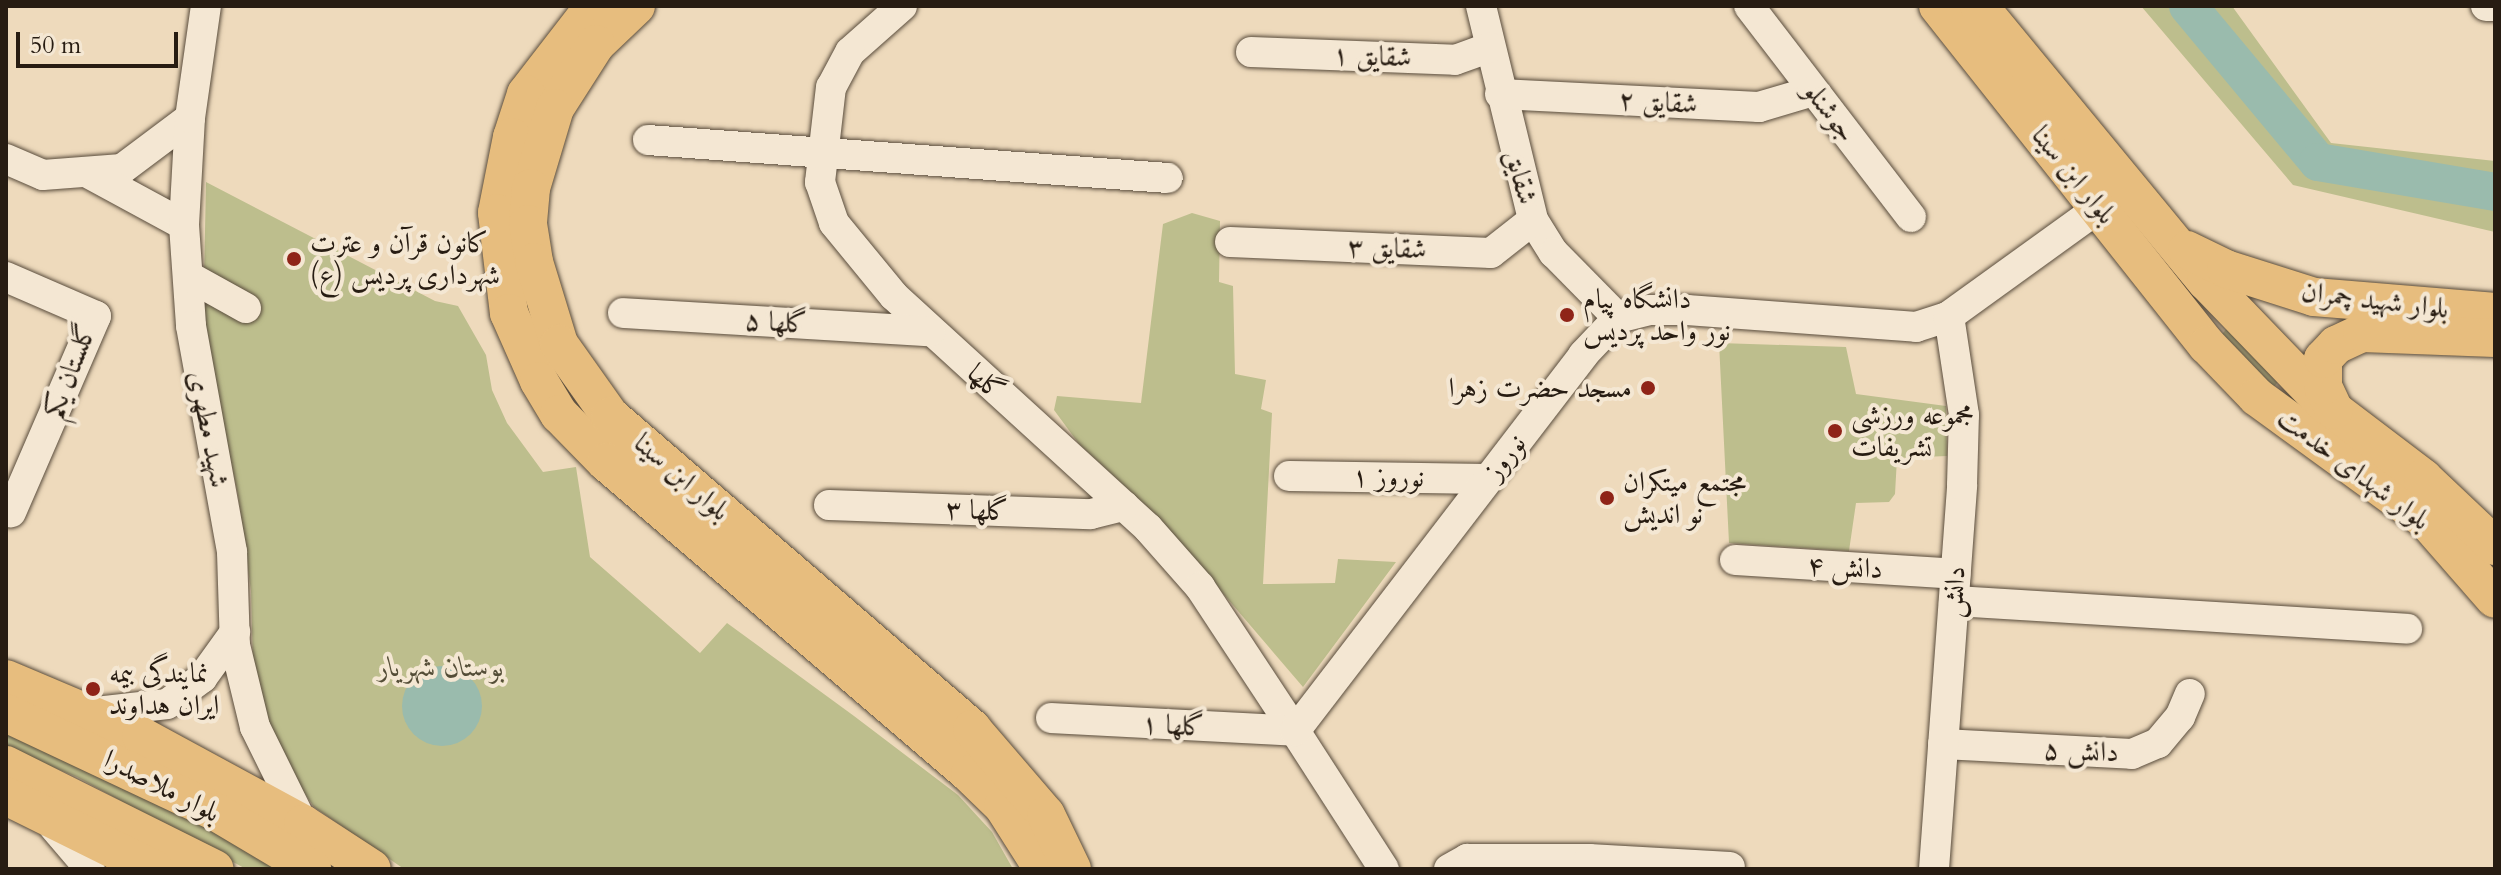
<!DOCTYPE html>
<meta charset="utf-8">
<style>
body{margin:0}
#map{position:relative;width:2501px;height:875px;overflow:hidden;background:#eedabc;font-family:Cardo,Amiri,serif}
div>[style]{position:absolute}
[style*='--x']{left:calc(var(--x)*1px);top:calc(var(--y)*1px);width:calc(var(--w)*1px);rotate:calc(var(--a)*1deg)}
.green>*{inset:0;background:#bdbe8d}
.water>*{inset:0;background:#9abbad}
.round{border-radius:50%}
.river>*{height:38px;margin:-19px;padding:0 19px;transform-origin:19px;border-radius:19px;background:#9abbad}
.roads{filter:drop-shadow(0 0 2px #594c3c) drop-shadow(0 0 2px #594c3c)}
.minor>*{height:30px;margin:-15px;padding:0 15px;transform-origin:15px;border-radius:15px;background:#f4e7d3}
.major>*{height:38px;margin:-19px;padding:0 19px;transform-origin:19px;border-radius:19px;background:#e7bd7e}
.dots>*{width:22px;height:22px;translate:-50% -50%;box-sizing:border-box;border:4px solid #f4e7d3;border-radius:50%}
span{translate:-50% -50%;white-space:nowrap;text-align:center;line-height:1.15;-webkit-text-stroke:8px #f4e7d3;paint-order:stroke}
.street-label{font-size:28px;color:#271c12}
.poi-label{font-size:28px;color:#271c12}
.left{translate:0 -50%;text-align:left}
.right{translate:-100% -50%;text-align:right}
.park-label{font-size:28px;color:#544d37;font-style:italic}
.frame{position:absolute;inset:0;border:8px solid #271c12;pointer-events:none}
.scale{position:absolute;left:16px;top:32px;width:162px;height:36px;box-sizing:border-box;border:4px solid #271c12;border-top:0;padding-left:10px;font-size:24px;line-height:28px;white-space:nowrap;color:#271c12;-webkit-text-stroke:6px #f4e7d3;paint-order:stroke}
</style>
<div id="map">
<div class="green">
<div style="clip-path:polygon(2141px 6px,2232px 6px,2331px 143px,2495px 161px,2495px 232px,2293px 185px)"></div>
<div style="clip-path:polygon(206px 182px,435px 301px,458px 306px,486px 355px,492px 390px,507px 423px,543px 472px,576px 467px,590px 557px,700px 653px,727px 623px,854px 716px,958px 795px,992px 832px,1013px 869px,404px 869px,314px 807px,267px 739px,253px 665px,251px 591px,238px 495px,203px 331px)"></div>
<div style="clip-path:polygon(1192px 213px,1220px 221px,1219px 282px,1233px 286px,1235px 374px,1266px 380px,1261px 409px,1272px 413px,1263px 584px,1335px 583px,1338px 559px,1396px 562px,1303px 687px,1155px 514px,1079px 444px,1054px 410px,1057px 396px,1141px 403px,1163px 224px)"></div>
<div style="clip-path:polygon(2227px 328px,2280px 379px,2271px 391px,2220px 337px)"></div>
<div style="clip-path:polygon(1719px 343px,1846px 347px,1856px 394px,1946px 406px,1947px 456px,1897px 458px,1895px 494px,1889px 502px,1856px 503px,1849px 551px,1729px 543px)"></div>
<div style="clip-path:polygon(6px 724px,123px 778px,282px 869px,246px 869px,77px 777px,6px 748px)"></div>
</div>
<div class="water">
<div class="round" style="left:402px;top:666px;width:80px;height:80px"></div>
</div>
<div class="river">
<div style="--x:2188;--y:6;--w:203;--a:50.2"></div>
<div style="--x:2318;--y:162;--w:180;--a:9.6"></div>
</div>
<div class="roads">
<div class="minor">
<div style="--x:902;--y:6;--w:69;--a:138.5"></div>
<div style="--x:850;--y:52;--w:40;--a:118"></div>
<div style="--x:831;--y:87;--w:96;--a:96.6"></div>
<div style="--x:820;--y:182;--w:43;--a:71.1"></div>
<div style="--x:834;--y:223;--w:94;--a:50.6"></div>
<div style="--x:894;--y:296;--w:344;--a:42.4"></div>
<div style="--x:1148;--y:528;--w:79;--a:48.6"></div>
<div style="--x:1200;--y:587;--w:173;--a:56.6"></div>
<div style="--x:1481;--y:6;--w:220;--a:76.3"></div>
<div style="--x:1533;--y:220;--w:39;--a:58"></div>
<div style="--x:1554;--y:253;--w:91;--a:45.4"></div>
<div style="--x:1749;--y:6;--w:266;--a:52.5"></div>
<div style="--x:2486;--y:6;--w:9;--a:0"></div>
<div style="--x:1251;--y:52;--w:204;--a:2.2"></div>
<div style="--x:1455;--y:60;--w:37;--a:-20"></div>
<div style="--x:1500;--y:94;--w:259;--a:2.9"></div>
<div style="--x:1759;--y:107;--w:56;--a:-16.5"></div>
<div style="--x:648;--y:140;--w:521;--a:4.18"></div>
<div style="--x:6;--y:159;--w:40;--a:23.4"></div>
<div style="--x:43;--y:175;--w:79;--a:-4.3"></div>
<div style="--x:122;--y:169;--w:85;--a:-36.9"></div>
<div style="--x:90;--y:174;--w:107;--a:28.5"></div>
<div style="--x:184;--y:225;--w:101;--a:86"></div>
<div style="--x:191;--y:326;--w:230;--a:79.7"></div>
<div style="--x:232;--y:552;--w:93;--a:88.2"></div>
<div style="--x:235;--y:645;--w:84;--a:76.3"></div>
<div style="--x:255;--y:727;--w:108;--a:63.7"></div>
<div style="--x:184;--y:225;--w:107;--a:-86.8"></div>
<div style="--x:190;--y:118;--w:113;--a:-81.9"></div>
<div style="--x:1230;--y:242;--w:261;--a:2.4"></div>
<div style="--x:1491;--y:253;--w:53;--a:-38.2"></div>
<div style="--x:6;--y:277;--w:98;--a:23.4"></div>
<div style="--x:96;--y:316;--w:214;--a:113.4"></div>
<div style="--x:190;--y:277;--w:64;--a:29"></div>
<div style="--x:623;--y:313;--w:308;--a:3.4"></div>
<div style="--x:1289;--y:476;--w:199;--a:0.9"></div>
<div style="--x:829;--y:505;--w:262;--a:2"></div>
<div style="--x:1091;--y:514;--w:34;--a:-14"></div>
<div style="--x:1735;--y:560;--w:221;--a:3.6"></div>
<div style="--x:1954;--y:601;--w:454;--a:3.5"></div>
<div style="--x:87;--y:713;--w:81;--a:-6.4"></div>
<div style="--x:167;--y:704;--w:44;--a:-36.6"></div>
<div style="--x:202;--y:678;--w:57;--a:-54.3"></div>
<div style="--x:1051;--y:718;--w:244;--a:3"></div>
<div style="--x:1943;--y:744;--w:189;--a:3"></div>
<div style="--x:2132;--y:754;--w:28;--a:-23"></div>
<div style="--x:2158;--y:743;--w:34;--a:-50"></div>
<div style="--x:2180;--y:717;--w:25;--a:-67"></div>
<div style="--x:54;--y:827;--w:55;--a:49.4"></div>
<div style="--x:1384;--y:869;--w:164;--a:-122.8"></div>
<div style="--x:1295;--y:731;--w:474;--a:-52.5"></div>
<div style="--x:1583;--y:355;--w:51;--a:-46.6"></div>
<div style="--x:1618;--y:318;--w:32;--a:-14"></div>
<div style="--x:1649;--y:310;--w:38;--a:0"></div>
<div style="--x:1687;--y:310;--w:230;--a:4.2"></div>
<div style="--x:1916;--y:327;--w:35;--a:-18"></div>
<div style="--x:1949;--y:316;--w:186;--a:-35.8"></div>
<div style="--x:1449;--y:869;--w:21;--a:-29"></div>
<div style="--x:1467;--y:859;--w:122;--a:0"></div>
<div style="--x:1588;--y:869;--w:10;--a:-84"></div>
<div style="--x:1589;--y:859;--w:141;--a:3.2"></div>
<div style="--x:1934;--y:869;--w:385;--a:-85.8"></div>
<div style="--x:1962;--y:485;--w:70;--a:-88.4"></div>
<div style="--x:1964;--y:415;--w:100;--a:-98.6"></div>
</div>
<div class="major">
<div style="--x:594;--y:6;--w:111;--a:127.7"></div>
<div style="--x:526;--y:94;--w:45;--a:108"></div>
<div style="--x:512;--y:137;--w:77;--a:101.2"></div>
<div style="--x:497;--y:213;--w:101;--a:83.2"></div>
<div style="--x:509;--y:313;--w:74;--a:66.2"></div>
<div style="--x:539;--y:381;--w:39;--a:59"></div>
<div style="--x:559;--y:414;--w:67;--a:45.6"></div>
<div style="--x:606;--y:462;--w:479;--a:40.6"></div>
<div style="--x:970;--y:774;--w:46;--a:44.1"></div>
<div style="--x:1003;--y:806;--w:75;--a:57.6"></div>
<div style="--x:636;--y:6;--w:55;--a:136.5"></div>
<div style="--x:596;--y:44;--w:76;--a:122.6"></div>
<div style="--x:555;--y:108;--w:84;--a:106.7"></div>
<div style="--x:531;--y:188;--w:36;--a:95"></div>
<div style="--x:528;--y:224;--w:38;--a:81"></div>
<div style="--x:534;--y:262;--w:86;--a:73"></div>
<div style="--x:559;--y:344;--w:88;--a:54.7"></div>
<div style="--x:610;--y:416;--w:479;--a:40.8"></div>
<div style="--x:972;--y:729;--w:113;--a:49.3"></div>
<div style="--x:1046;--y:815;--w:60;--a:64.3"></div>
<div style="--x:1938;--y:6;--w:433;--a:51.6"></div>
<div style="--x:2207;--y:345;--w:72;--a:46.1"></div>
<div style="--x:2257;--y:397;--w:210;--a:36.1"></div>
<div style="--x:2427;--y:521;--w:103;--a:48.9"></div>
<div style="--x:1979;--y:6;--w:357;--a:50.5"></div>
<div style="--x:2206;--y:281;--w:168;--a:46"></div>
<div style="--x:2323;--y:402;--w:126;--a:37.2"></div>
<div style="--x:2423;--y:478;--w:99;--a:43.4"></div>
<div style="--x:2187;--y:250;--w:43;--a:26"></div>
<div style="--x:2226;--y:269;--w:92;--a:17.7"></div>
<div style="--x:2314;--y:297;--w:182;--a:4.7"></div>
<div style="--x:2334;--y:410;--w:26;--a:-115"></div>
<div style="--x:2323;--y:386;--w:27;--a:-90"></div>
<div style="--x:2323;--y:359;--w:19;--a:-47"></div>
<div style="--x:2336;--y:345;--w:29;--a:-25"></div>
<div style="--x:2362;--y:333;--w:133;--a:2.2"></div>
<div style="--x:6;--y:679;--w:147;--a:22.9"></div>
<div style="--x:141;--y:736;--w:184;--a:28.5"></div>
<div style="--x:303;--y:824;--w:82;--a:33.1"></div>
<div style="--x:6;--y:713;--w:232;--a:25.2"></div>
<div style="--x:216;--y:812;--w:112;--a:30.7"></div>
<div style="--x:6;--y:765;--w:233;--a:26.5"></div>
<div style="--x:6;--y:796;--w:165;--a:26.3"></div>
</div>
</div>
<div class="dots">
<div style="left:294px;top:259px;background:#8f2418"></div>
<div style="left:1567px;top:315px;background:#8f2418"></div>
<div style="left:1648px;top:388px;background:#8f2418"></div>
<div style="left:1835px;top:431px;background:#8f2418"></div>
<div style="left:1607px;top:498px;background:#8f2418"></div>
<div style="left:93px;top:689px;background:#8f2418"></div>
</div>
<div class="street-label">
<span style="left:1372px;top:56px;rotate:2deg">شقایق ۱</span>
<span style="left:1658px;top:102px;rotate:3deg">شقایق ۲</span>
<span style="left:1830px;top:112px;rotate:53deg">جوشنلو</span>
<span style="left:2074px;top:175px;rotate:51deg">بلوار ابن سینا</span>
<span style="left:1521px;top:177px;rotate:75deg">شقایق</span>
<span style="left:1387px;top:248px;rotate:2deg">شقایق ۳</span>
<span style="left:2375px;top:300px;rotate:7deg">بلوار شهید چمران</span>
<span style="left:776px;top:322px;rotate:3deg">گلها ۵</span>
<span style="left:70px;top:371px;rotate:-69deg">گلستان یکم</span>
<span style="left:986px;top:382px;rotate:42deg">گلها</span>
<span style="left:209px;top:429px;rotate:79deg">شهید مطهری</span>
<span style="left:1505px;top:457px;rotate:-52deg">نوروز</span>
<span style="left:2354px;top:469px;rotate:37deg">بلوار شهدای خدمت</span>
<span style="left:682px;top:477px;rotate:41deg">بلوار ابن سینا</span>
<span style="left:1388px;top:477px;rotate:1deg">نوروز ۱</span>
<span style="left:977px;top:510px;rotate:2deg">گلها ۳</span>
<span style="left:1845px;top:567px;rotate:3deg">دانش ۴</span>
<span style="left:1954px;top:592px;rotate:-86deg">دانش</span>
<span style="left:1173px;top:725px;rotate:3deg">گلها ۱</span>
<span style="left:2081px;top:751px;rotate:2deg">دانش ۵</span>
<span style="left:162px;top:786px;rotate:27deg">بلوار ملاصدرا</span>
</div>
<div class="poi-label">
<span class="left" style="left:310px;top:259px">کانون قرآن و عترت<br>(ع) شهرداری پردیس</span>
<span class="left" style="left:1583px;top:315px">دانشگاه پیام<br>نور واحد پردیس</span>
<span class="right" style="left:1632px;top:388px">مسجد حضرت زهرا</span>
<span class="left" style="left:1851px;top:431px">مجموعه ورزشی<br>تشریفات</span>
<span class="left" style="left:1623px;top:498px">مجتمع میتکران<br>نو اندیش</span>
<span class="left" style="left:109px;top:689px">نمایندگی بیمه<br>ایران هداوند</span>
</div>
<div class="park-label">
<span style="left:441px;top:667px">بوستان شهریار</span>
</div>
<div class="frame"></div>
<div class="scale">50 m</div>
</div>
